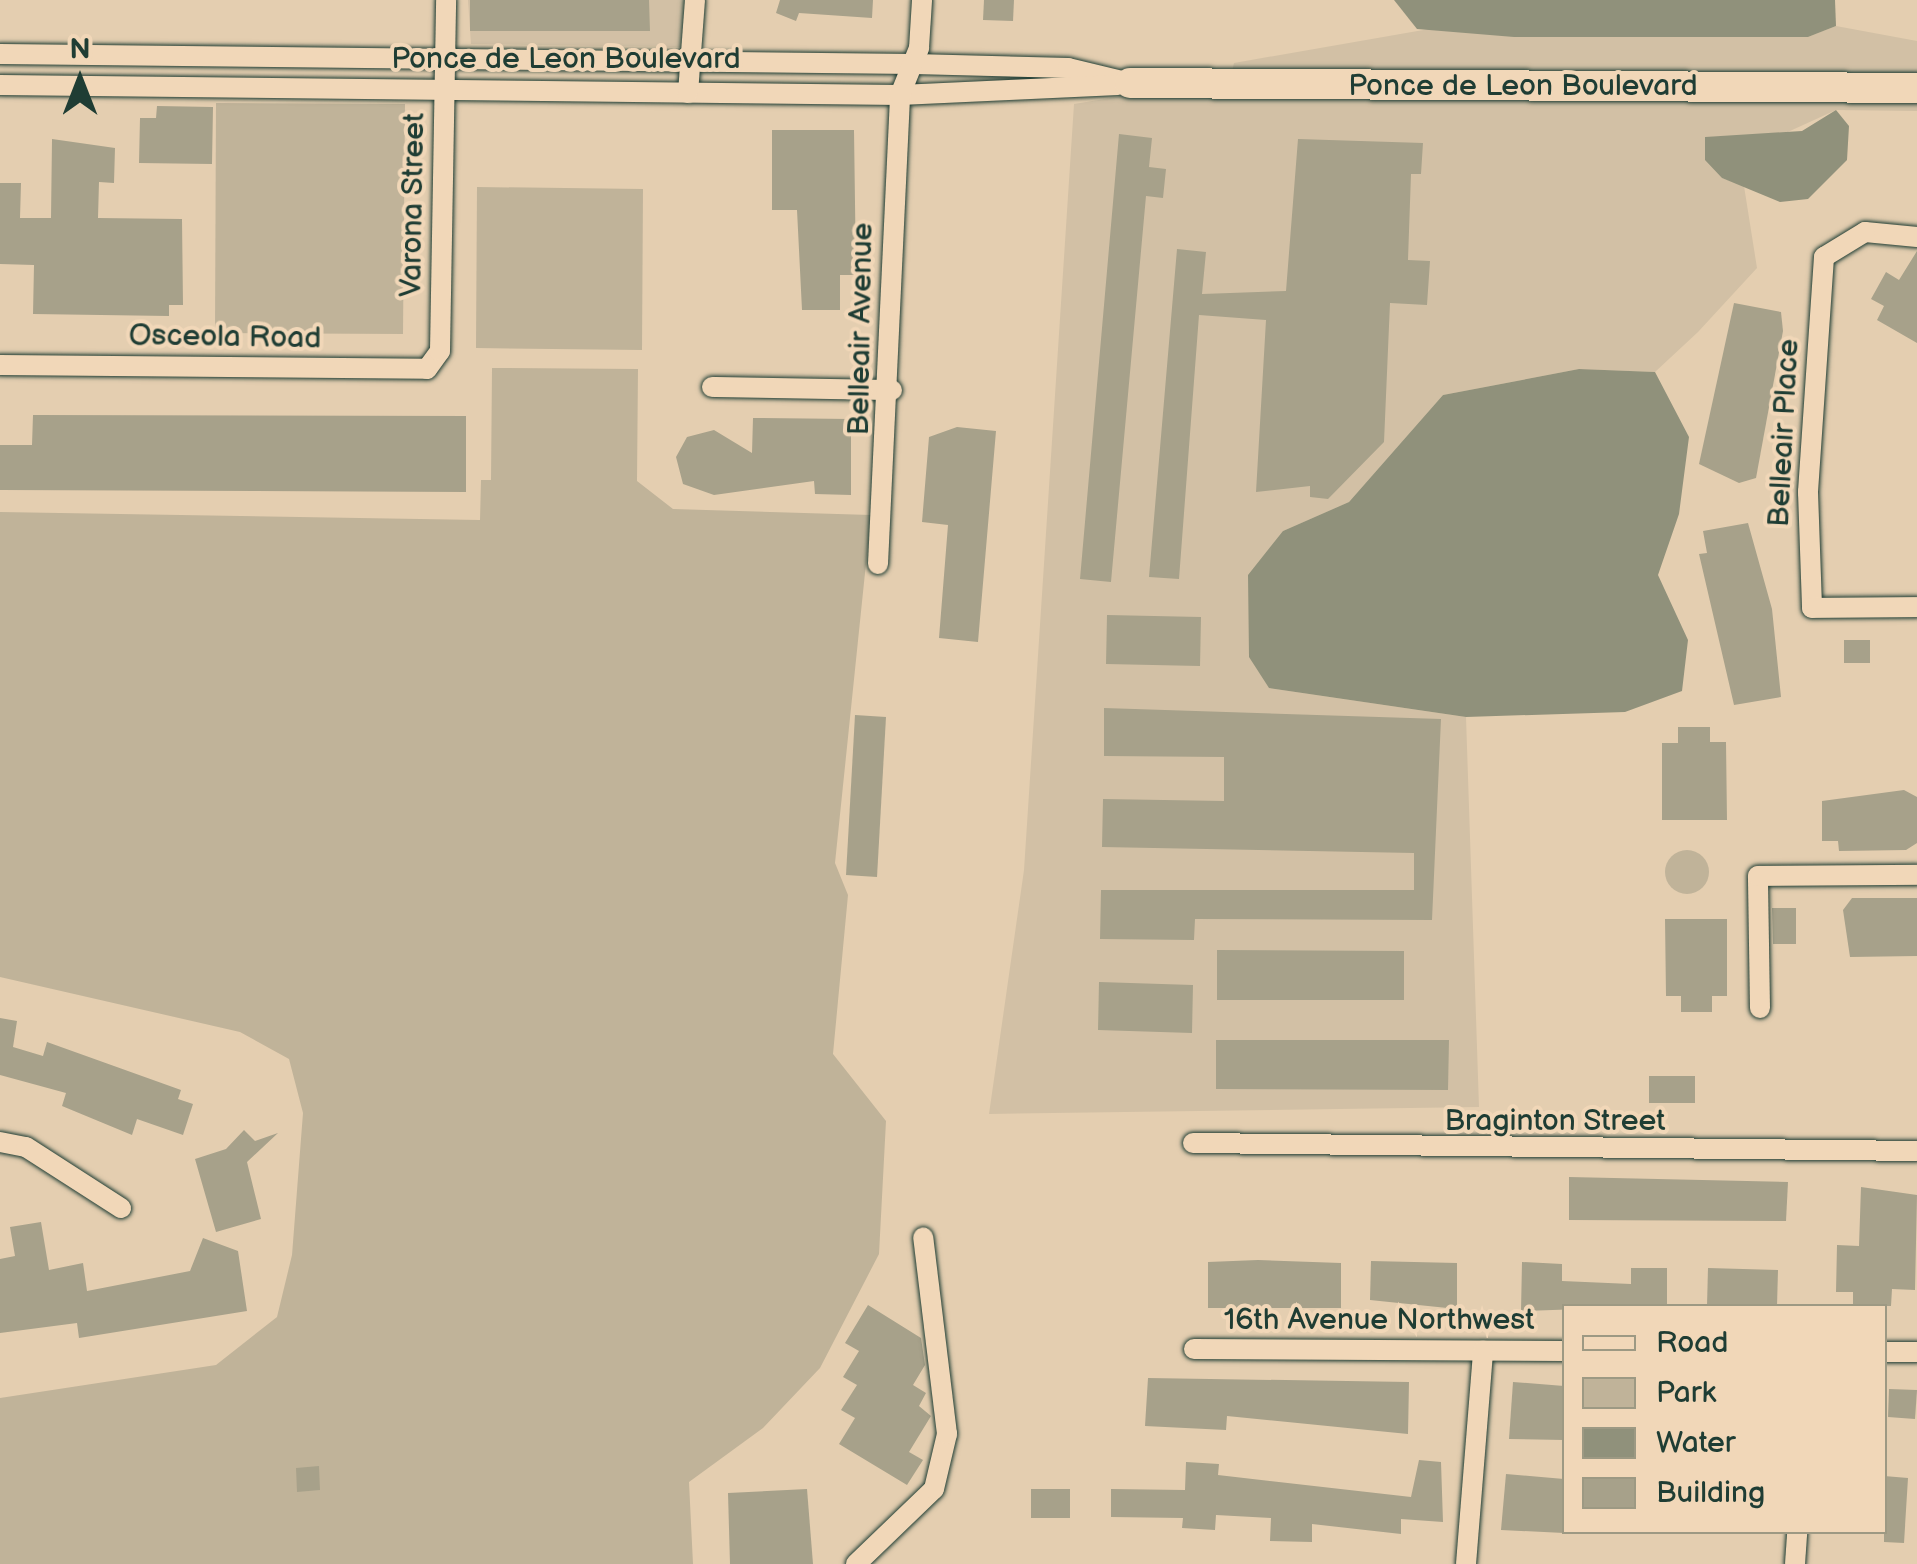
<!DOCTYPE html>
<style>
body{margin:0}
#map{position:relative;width:1917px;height:1564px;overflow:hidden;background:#e4ceb0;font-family:"Balsamiq Sans",sans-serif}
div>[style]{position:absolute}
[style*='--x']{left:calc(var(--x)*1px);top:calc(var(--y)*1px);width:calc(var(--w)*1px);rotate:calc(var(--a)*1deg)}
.built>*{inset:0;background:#d2c0a5}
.green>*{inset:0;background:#c0b399}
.round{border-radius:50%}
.water>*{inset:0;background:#90917b}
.building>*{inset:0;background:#a7a18a}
.roads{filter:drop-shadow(0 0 2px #1f3d34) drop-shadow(0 0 2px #1f3d34)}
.street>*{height:20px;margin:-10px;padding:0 10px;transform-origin:10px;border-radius:10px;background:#f1d7b8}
.secondary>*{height:30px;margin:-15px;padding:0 15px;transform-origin:15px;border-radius:15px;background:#f1d7b8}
span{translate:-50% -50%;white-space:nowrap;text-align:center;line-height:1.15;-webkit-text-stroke:8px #f1d7b8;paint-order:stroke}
.street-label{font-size:30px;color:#1f3d34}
.legend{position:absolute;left:1562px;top:1304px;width:325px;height:230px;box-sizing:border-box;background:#f1d7b8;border:2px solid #9d9983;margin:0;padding:12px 18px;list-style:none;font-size:30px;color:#1f3d34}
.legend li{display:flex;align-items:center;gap:20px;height:50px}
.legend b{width:50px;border:2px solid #9d9983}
.north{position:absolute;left:30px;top:30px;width:100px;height:100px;-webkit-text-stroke:8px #f1d7b8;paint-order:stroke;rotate:0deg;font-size:28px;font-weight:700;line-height:40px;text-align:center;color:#1f3d34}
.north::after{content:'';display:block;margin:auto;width:35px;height:45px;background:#1f3d34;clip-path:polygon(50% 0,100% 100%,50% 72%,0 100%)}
</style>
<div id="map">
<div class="built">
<div style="clip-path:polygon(468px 0,684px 0,681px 47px,471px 44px)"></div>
<div style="clip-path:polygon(1836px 26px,1917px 41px,1917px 76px,1232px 72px,1234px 63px,1429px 29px,1808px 37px)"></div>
<div style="clip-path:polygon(1129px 95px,1917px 100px,1917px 111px,1836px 110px,1779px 136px,1705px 137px,1722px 178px,1744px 186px,1757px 268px,1698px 332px,1655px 372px,1579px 369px,1443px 395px,1349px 502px,1283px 531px,1269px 688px,1466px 717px,1479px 1107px,989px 1114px,1024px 870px,1074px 104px)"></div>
</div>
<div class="green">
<div style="clip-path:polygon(216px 103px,405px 104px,403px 334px,215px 333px)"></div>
<div style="clip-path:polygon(477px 187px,643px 189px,642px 350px,476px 348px)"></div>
<div style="clip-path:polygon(492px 368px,638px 369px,637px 481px,673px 509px,871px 515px,835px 863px,848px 895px,833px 1054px,886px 1121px,879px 1254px,820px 1368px,763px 1428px,689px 1482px,693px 1564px,0 1564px,0 1398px,216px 1365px,277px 1317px,292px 1255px,303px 1113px,289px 1059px,240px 1032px,0 977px,0 512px,480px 520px,481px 480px,491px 480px)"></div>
<div class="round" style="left:1665px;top:850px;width:44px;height:44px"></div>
</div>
<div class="water">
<div style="clip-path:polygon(1394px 0,1835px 0,1836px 26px,1808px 37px,1514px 37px,1417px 29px)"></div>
<div style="clip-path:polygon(1836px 110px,1849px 126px,1847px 160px,1808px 199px,1780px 202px,1722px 178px,1705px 160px,1705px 137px,1802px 131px)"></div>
<div style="clip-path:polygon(1579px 369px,1655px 372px,1689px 437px,1679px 514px,1658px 575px,1688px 640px,1682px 691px,1625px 712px,1466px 717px,1269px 688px,1249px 657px,1248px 575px,1283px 531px,1349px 502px,1443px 395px)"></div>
</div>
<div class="building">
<div style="clip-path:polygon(470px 0,649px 0,650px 31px,470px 31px)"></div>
<div style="clip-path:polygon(780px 0,873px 0,872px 18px,799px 13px,796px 21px,776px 13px)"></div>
<div style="clip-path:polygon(984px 0,1014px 0,1013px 21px,983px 20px)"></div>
<div style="clip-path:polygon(157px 106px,213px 107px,212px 164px,139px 163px,140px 118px,156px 118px)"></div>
<div style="clip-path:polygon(772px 130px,854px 130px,856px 275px,840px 275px,840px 310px,802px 310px,797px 210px,772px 210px)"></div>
<div style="clip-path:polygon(1119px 134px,1152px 138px,1149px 167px,1166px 169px,1163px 198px,1146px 196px,1111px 582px,1080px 579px)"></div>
<div style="clip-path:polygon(52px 139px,115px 148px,114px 183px,99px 182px,98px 218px,182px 219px,183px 305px,169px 305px,169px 316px,33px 314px,34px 265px,0 264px,0 183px,21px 183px,20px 218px,51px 218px)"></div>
<div style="clip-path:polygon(1298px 139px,1423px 143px,1421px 174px,1411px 174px,1408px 260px,1430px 261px,1427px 305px,1390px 303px,1384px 442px,1328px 499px,1310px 497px,1310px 486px,1256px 492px,1266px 320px,1199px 315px,1179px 579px,1149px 577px,1177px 249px,1206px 252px,1202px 294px,1286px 291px)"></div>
<div style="clip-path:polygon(1917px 251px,1917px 343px,1877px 320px,1884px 306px,1871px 299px,1886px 272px,1899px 280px)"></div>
<div style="clip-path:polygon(1734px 303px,1781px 312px,1783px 331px,1756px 478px,1739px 483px,1699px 464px)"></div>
<div style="clip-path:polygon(33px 415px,466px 416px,466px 492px,0 490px,0 445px,32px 445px)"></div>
<div style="clip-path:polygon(753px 418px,851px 419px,851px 495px,815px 494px,814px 481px,714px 495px,683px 484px,676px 457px,687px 437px,714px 430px,752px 453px)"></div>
<div style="clip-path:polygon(957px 427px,996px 431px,978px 642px,939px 638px,948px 525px,922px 522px,929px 437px)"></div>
<div style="clip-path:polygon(1748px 523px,1772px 609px,1781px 697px,1734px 705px,1699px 554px,1707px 553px,1703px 531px)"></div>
<div style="clip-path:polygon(1107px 615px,1201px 617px,1200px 666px,1106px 664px)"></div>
<div style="clip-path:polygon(1844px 640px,1870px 640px,1870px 663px,1844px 663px)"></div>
<div style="clip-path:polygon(1104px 708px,1441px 719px,1432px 920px,1195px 919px,1194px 940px,1100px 939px,1101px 890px,1414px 890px,1414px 853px,1102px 847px,1103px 799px,1224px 801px,1224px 757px,1104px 756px)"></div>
<div style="clip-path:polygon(855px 715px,886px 717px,877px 877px,846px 875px)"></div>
<div style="clip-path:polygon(1678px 727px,1710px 727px,1710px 742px,1726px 742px,1727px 820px,1662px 820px,1662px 743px,1678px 743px)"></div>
<div style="clip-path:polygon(1904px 790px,1917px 797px,1917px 843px,1906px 850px,1839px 851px,1838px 841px,1822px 841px,1822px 801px)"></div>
<div style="clip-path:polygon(1852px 898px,1917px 898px,1917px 956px,1850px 957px,1843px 910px)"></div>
<div style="clip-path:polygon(1772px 908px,1796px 908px,1796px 944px,1773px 944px)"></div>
<div style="clip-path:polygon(1665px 919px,1727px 919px,1727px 996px,1712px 996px,1712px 1012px,1681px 1012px,1681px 996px,1666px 996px)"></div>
<div style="clip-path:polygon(1217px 950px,1404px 951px,1404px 1000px,1217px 1000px)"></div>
<div style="clip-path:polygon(1099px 982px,1193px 985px,1192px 1033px,1098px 1030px)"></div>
<div style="clip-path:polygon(0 1018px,17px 1021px,13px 1047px,43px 1056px,47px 1042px,181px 1090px,178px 1099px,193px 1104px,183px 1135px,137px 1119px,132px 1135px,62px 1106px,66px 1093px,0 1075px)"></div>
<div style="clip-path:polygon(1216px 1040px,1449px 1040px,1448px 1090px,1216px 1089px)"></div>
<div style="clip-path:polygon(1649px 1076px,1695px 1076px,1695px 1103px,1649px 1103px)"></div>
<div style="clip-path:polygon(244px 1130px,255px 1141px,278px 1133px,247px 1162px,261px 1219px,216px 1232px,195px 1159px,226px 1149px)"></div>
<div style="clip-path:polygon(1569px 1177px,1788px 1182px,1786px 1221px,1569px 1220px)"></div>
<div style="clip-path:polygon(1861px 1187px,1917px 1195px,1915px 1290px,1892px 1289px,1891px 1306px,1853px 1306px,1853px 1292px,1836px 1292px,1837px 1245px,1859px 1246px)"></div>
<div style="clip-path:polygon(41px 1222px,49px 1270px,83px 1263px,87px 1291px,190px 1271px,203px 1238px,238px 1251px,247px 1311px,79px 1338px,77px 1323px,0 1333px,0 1259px,15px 1256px,10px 1227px)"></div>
<div style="clip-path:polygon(1258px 1260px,1341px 1263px,1341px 1308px,1208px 1308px,1208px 1262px)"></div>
<div style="clip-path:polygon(1371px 1261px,1457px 1263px,1457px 1309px,1370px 1300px)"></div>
<div style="clip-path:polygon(1522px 1262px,1562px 1264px,1562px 1281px,1631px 1284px,1631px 1268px,1667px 1268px,1667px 1306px,1521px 1311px)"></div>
<div style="clip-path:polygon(1708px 1268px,1778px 1270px,1777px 1306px,1707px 1306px)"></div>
<div style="clip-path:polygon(868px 1305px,921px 1338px,925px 1365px,913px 1385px,926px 1393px,919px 1406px,931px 1416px,909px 1452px,923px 1460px,907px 1485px,839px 1444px,855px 1418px,841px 1410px,857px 1385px,843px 1377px,859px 1351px,845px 1343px)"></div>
<div style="clip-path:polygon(1148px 1378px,1409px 1382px,1408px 1434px,1227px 1416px,1226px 1430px,1145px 1426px)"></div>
<div style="clip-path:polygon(1513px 1382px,1564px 1386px,1564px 1440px,1509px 1439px)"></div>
<div style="clip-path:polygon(1889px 1389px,1917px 1390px,1915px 1419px,1888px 1417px)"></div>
<div style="clip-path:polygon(1419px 1460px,1441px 1462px,1443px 1522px,1401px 1519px,1401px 1534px,1312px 1524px,1312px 1542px,1270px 1541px,1271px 1518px,1216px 1515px,1215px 1530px,1182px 1528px,1183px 1518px,1111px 1517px,1111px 1489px,1185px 1490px,1186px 1462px,1219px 1464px,1218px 1475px,1411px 1497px)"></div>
<div style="clip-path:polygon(319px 1466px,320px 1490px,297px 1492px,296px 1468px)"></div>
<div style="clip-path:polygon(1506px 1474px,1564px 1479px,1564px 1533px,1501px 1530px)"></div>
<div style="clip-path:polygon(1884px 1476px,1908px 1478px,1904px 1543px,1884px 1542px)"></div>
<div style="clip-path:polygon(807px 1489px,813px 1564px,730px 1564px,728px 1493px)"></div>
<div style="clip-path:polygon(1031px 1489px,1070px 1489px,1070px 1518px,1031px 1518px)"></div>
</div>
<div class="roads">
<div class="street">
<div style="--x:0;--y:54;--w:914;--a:0.63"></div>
<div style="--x:914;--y:64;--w:154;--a:1.5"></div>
<div style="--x:1068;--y:68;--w:64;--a:13.6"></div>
<div style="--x:0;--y:85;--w:900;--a:0.64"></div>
<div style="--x:900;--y:95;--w:218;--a:-2.6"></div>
<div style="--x:688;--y:93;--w:93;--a:-85.7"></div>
<div style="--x:1917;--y:237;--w:52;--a:-174.5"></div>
<div style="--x:1865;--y:232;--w:48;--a:148.6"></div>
<div style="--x:1824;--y:257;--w:236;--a:93.9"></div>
<div style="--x:1808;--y:492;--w:116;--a:88"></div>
<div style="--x:1812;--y:608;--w:105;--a:-0.5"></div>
<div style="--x:0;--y:365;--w:427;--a:0.5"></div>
<div style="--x:427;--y:369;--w:22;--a:-54"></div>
<div style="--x:440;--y:351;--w:351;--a:-89"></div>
<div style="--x:712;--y:387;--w:180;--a:1"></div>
<div style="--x:878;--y:564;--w:470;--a:-87.3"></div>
<div style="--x:900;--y:95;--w:51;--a:-68"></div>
<div style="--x:919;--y:48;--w:48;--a:-86.4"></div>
<div style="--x:1760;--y:1008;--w:132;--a:-90.9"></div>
<div style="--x:1758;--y:876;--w:159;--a:-0.4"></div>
<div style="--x:0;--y:1142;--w:26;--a:11"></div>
<div style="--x:26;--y:1147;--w:113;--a:32.7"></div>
<div style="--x:1193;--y:1143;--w:724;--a:0.63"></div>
<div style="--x:1194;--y:1349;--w:370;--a:0.3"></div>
<div style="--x:1884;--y:1352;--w:33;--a:0"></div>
<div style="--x:856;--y:1564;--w:108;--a:-43.9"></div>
<div style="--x:934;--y:1489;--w:57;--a:-76.7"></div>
<div style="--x:947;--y:1434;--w:198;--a:-96.9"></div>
<div style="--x:1466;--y:1564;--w:214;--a:-85.4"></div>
<div style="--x:1795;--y:1564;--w:32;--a:-86"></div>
</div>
<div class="secondary">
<div style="--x:1130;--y:83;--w:787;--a:0.36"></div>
</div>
</div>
<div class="street-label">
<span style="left:566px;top:59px">Ponce de Leon Boulevard</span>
<span style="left:1523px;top:86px">Ponce de Leon Boulevard</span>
<span style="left:413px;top:205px;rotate:-89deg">Varona Street</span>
<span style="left:861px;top:329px;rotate:-89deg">Belleair Avenue</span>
<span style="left:225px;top:337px;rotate:1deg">Osceola Road</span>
<span style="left:1784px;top:433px;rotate:-87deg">Belleair Place</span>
<span style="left:1555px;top:1121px">Braginton Street</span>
<span style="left:1379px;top:1320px">16th Avenue Northwest</span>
</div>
<ul class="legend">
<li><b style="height:12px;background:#f1d7b8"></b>Road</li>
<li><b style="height:28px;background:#c0b399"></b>Park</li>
<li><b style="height:28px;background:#90917b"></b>Water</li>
<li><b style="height:28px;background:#a7a18a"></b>Building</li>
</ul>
<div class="north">N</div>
</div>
